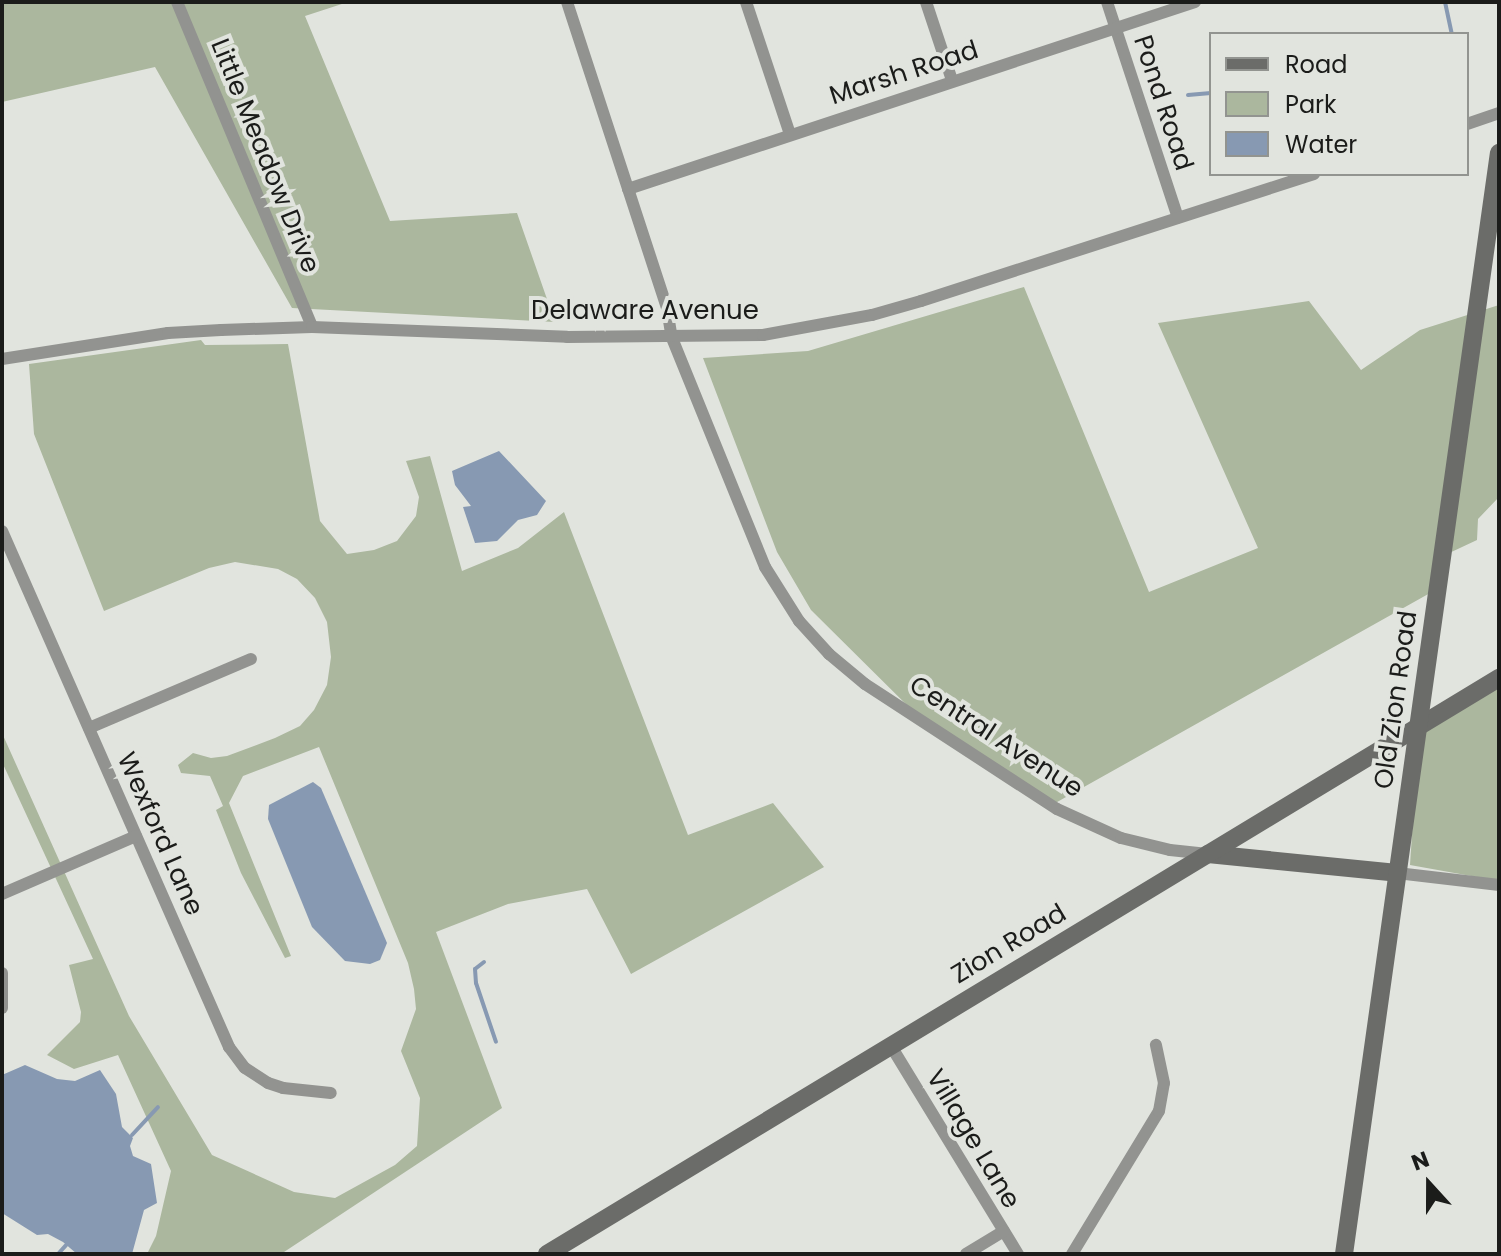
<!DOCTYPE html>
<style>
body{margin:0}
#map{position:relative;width:1501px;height:1256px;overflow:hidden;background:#e1e4de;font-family:Poppins,sans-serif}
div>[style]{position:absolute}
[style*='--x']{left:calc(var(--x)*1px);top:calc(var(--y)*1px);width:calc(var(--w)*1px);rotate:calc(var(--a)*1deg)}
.green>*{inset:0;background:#abb79e}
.water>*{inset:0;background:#8799b2}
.stream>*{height:4px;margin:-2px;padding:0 2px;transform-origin:2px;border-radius:2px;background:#8799b2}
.street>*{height:12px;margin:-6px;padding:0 6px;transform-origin:6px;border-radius:6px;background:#929390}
.secondary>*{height:18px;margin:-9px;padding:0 9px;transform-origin:9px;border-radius:9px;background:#6b6c69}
span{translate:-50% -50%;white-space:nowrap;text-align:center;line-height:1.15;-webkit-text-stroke:8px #e1e4de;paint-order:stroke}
.street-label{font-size:26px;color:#1b1c1a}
.frame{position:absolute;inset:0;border:4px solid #1b1c1a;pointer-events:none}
.legend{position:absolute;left:1209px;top:32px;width:260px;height:144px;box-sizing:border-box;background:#e1e4de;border:2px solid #929490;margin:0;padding:10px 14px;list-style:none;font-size:24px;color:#1b1c1a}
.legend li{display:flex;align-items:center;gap:16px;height:40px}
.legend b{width:40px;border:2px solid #929490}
.north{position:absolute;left:1389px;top:1144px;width:80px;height:80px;-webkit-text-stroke:6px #e1e4de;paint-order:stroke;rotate:339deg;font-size:22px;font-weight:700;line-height:32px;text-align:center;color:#1b1c1a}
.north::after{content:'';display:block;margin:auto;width:28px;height:36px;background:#1b1c1a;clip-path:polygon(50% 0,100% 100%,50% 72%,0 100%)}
</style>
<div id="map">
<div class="green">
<div style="clip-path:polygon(2px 2px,348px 2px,305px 16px,390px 221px,517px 213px,555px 322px,292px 308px,155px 67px,2px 102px)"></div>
<div style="clip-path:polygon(1024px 287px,1149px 592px,1258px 548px,1158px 323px,1309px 301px,1361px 370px,1420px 330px,1499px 305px,1499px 497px,1478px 519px,1477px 540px,1445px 555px,1439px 588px,1050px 806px,931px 729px,811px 610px,777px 552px,703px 358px,808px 351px)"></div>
<div style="clip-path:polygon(201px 340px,205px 345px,288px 344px,320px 521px,347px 554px,374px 550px,397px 541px,416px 516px,419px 497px,406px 461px,430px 456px,462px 571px,518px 548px,564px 512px,688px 835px,773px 803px,824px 867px,631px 974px,587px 889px,508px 904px,436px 932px,502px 1108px,281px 1254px,147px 1254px,156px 1236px,171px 1171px,118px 1055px,74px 1069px,47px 1055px,80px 1022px,81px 1012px,69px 965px,93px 959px,2px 762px,2px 733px,129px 1016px,212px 1155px,294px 1192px,335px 1198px,395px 1165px,417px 1146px,420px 1098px,401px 1051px,416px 1009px,414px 989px,408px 963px,319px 747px,243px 776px,229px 803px,291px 956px,285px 958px,241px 873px,216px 810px,223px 806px,210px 776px,181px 773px,178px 765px,193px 753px,211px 758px,227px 756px,275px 738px,300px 726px,314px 710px,327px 685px,331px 657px,327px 622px,315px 598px,297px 579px,278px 569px,235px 562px,209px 568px,104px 611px,34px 434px,29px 364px)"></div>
<div style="clip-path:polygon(1499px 678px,1499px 881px,1410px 865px,1419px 727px)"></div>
</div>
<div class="water">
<div style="clip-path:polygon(499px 451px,546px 501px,537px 515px,518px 520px,497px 541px,475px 543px,463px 507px,471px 506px,455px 485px,452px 471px)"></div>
<div style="clip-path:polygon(313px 782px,321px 788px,387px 943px,380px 960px,370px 964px,345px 961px,312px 927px,268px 819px,269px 805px)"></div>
<div style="clip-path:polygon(25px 1065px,57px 1079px,75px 1081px,100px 1070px,116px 1094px,122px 1127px,133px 1138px,130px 1146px,133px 1156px,151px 1164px,157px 1203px,144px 1210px,132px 1254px,77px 1254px,63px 1242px,48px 1234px,37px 1235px,2px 1213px,2px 1075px)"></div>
</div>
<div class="stream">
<div style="--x:1445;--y:2;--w:33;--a:78"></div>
<div style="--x:1188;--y:95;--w:23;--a:-5"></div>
<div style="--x:484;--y:962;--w:11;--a:142"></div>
<div style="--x:475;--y:969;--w:14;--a:86"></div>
<div style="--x:476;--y:983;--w:62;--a:71.3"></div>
<div style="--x:132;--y:1135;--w:38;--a:-47"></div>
<div style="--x:58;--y:1254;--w:12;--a:-48"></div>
</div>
<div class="street">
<div style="--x:177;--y:2;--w:352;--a:67.4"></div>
<div style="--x:567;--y:2;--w:322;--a:71.9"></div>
<div style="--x:667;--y:308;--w:30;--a:81"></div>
<div style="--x:672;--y:338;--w:247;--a:67.9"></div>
<div style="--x:765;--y:567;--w:64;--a:57.8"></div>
<div style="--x:799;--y:621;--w:45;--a:47.7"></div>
<div style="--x:829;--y:654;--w:47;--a:39.8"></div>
<div style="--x:865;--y:684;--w:229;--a:33.1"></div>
<div style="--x:1057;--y:809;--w:70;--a:24.4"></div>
<div style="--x:1121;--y:838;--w:50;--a:13.8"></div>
<div style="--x:1170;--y:850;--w:38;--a:6"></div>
<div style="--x:746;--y:2;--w:139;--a:71.6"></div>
<div style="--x:926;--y:2;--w:82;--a:71.6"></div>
<div style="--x:1107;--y:2;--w:227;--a:71.8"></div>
<div style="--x:1467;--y:124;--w:34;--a:-19"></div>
<div style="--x:628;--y:189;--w:597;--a:-18.25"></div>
<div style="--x:2;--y:359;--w:168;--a:-8.9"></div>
<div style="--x:168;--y:333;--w:53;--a:-3.2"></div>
<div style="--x:221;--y:330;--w:91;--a:-1.9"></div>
<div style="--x:312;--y:327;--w:255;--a:2.2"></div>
<div style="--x:567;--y:337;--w:196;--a:-0.6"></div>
<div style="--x:763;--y:335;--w:111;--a:-10.4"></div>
<div style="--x:872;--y:315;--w:51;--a:-15.9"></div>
<div style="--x:921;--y:301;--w:413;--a:-17.9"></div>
<div style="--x:2;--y:531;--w:564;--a:66.25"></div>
<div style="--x:229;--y:1047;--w:26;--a:53"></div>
<div style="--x:245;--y:1068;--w:27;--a:33"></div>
<div style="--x:268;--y:1083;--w:16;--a:18"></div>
<div style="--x:283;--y:1088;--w:48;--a:5.9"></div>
<div style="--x:89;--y:728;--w:176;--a:-23.1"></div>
<div style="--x:1397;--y:873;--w:103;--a:6.7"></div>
<div style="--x:2;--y:894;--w:146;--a:-23.4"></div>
<div style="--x:2;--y:973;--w:35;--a:90"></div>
<div style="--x:891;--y:1046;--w:244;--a:58.6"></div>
<div style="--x:966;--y:1254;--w:44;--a:-31.2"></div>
<div style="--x:1072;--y:1254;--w:167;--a:-58.7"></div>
<div style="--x:1159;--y:1111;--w:28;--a:-80"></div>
<div style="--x:1164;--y:1083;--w:39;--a:-102"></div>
</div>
<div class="secondary">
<div style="--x:1208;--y:854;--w:190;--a:5.7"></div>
<div style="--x:547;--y:1254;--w:1113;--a:-31.18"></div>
<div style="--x:1344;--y:1254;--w:1112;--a:-81.99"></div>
</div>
<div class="street-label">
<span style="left:904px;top:73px;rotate:-18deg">Marsh Road</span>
<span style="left:1163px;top:103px;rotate:72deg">Pond Road</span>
<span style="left:265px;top:156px;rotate:68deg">Little Meadow Drive</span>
<span style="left:645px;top:311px">Delaware Avenue</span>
<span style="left:1396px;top:700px;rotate:-82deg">Old Zion Road</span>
<span style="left:996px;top:737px;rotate:33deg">Central Avenue</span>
<span style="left:160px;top:834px;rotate:66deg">Wexford Lane</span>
<span style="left:1009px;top:944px;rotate:-31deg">Zion Road</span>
<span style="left:973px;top:1139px;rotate:59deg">Village Lane</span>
</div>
<div class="frame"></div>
<ul class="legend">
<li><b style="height:10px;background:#6b6c69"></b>Road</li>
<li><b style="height:22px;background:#abb79e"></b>Park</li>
<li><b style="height:22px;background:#8799b2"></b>Water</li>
</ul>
<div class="north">N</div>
</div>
